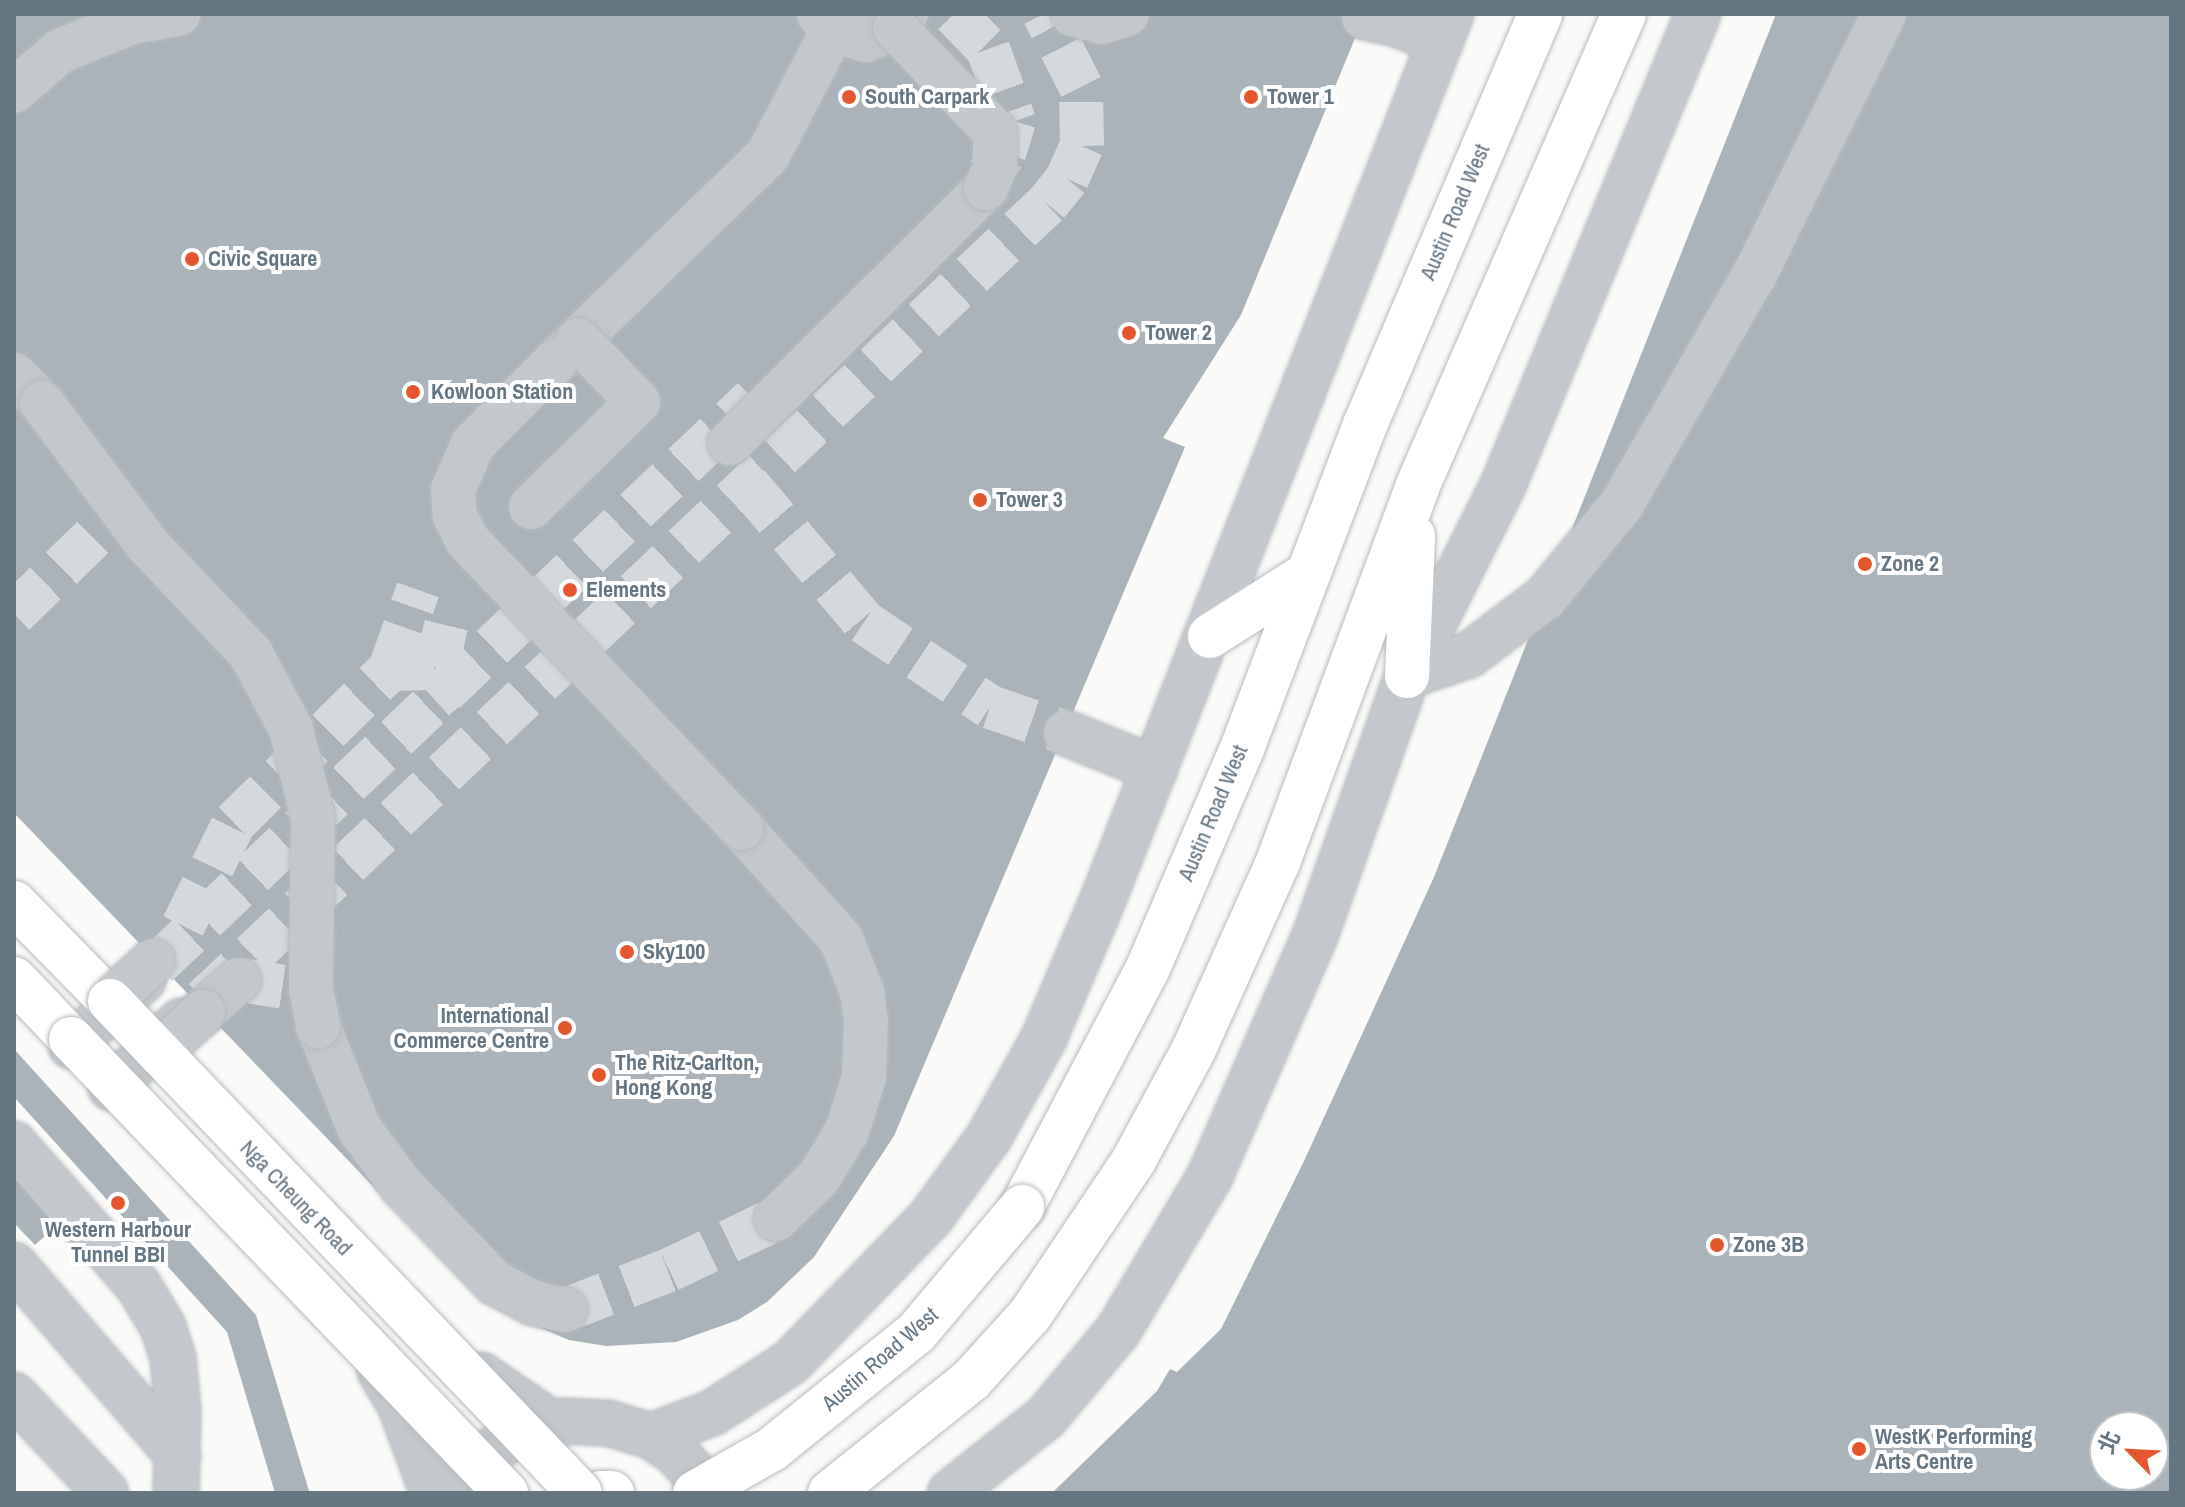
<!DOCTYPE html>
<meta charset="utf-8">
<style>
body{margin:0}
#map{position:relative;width:2185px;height:1507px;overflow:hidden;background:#fafaf8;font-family:"Archivo Narrow","Noto Sans TC",sans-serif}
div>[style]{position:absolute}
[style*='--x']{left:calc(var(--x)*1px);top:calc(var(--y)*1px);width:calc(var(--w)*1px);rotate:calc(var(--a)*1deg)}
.building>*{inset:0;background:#aab3b9}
.minor-tunnel>*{height:44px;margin-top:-22px;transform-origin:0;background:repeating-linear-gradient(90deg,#d5d9db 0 44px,transparent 0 66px)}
.roads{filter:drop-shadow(0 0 2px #b5babe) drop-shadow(0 0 2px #b5babe)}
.minor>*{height:44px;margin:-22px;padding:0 22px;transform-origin:22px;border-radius:22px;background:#c3c8cc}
.major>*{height:44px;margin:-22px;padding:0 22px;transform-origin:22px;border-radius:22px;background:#fff}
.bridges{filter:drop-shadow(0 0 2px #b5babe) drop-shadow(0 0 2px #b5babe)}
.minor-bridge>*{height:44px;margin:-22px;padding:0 22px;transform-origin:22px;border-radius:22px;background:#c3c8cc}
.major-bridge>*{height:44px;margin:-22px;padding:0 22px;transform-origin:22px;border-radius:22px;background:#fff}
.dots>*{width:22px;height:22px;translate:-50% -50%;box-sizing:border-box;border:4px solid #fff;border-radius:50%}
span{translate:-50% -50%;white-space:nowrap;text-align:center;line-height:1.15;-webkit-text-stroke:8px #fff;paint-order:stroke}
.poi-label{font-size:22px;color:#657683;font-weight:700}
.left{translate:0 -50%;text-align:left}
.right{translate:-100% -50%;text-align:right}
.street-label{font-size:22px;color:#657683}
.frame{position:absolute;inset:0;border:16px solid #657683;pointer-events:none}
.north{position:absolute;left:2089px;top:1411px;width:80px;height:80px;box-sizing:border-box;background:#fff;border:2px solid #c1c8cd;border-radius:50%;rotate:294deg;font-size:22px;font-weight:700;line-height:32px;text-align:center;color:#657683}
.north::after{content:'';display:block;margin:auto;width:28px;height:36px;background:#e4572e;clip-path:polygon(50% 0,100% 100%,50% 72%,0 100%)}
</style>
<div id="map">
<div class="building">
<div style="clip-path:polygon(14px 14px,1365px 14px,1241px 315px,1163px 438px,1185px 447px,894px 1136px,814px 1257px,767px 1302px,738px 1320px,676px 1342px,606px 1346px,569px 1340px,500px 1311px,471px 1288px,14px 813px)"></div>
<div style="clip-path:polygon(evenodd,1776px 14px,2171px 14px,2171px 1493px,1052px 1493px,1157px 1391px,1170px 1369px,1177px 1372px,1221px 1329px,1304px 1161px,1434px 877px,1776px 14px,2105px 1427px,2153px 1427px,2153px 1475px,2105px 1475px,2105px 1427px)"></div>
<div style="clip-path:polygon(14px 1049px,256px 1315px,309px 1491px,275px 1493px,227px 1332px,14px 1097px)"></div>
<div style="clip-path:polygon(14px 1174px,59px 1223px,35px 1245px,14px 1223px)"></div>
</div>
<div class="minor-tunnel">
<div style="--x:954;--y:14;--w:49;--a:45.8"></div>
<div style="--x:988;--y:49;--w:77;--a:70.1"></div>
<div style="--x:1014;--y:121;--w:34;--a:107"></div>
<div style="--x:1004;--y:154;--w:27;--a:129"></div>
<div style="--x:748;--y:485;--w:180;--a:49.7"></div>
<div style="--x:864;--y:622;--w:152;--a:34"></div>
<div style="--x:990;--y:707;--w:80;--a:18.9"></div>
<div style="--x:14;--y:614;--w:158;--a:-44.2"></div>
<div style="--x:436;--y:668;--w:51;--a:-76.5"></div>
<div style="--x:390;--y:669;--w:84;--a:-70.5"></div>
<div style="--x:183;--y:926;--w:115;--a:-63.7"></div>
<div style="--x:234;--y:823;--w:219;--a:-44.6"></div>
<div style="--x:390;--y:669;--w:46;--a:-1.2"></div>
<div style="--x:436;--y:668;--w:51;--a:48.2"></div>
<div style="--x:157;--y:965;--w:822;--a:-43.52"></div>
<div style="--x:239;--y:980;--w:67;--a:8.6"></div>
<div style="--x:204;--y:1000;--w:1159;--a:-43.36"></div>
<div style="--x:1047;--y:204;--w:32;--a:-51"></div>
<div style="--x:1067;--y:179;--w:36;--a:-66"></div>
<div style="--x:1082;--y:146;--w:59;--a:-91"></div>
<div style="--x:1081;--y:87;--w:82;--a:-116.9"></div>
<div style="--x:565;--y:1310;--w:111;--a:-21"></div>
<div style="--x:669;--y:1270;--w:119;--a:-25.5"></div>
</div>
<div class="roads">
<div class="minor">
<div style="--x:819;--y:14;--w:21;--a:49"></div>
<div style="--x:833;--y:30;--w:34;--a:17"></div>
<div style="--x:865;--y:40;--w:32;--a:-22"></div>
<div style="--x:895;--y:28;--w:18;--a:-52"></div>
<div style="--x:1073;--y:14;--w:30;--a:15"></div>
<div style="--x:1102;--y:22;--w:26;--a:-18"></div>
<div style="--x:1364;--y:17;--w:34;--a:12"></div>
<div style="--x:1397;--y:24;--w:47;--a:22.7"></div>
<div style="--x:555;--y:362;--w:297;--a:-44.2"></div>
<div style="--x:768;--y:155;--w:141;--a:-62.5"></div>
<div style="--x:14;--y:375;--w:40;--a:45"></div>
<div style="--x:730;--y:443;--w:361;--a:-44.9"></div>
<div style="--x:1407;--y:676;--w:65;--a:-18.7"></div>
<div style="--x:1469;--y:655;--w:95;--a:-36.9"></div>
<div style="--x:1545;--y:598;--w:122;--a:-50.7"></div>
<div style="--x:1622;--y:504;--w:266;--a:-60"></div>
<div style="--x:1755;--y:274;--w:290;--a:-63.6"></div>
<div style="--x:1066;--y:733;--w:96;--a:22"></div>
<div style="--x:741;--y:828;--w:149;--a:48"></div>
<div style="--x:841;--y:939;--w:57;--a:68.4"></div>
<div style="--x:862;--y:992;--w:28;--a:82"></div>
<div style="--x:866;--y:1020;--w:57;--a:92"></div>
<div style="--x:864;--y:1077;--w:57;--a:107.5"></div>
<div style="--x:847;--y:1131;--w:54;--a:121.3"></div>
<div style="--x:819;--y:1177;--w:60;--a:135.7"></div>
<div style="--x:203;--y:1012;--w:48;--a:-41.6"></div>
<div style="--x:318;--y:1026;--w:110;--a:68.1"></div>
<div style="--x:359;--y:1128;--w:71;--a:53.6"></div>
<div style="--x:401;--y:1185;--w:136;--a:46.2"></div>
<div style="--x:495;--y:1283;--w:43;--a:27.8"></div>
<div style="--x:533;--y:1303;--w:33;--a:12"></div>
<div style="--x:71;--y:1046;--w:98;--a:-42.5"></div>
<div style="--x:111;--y:1088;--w:97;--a:-43.7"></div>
<div style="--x:14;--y:1144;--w:188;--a:48.7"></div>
<div style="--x:138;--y:1285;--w:49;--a:59.2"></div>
<div style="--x:163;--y:1327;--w:33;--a:72"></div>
<div style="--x:173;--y:1358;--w:54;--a:84.7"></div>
<div style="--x:178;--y:1412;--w:81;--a:91.4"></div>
<div style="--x:14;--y:1265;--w:251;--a:49.2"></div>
<div style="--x:380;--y:1371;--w:39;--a:59"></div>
<div style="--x:400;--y:1404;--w:95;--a:69.7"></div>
<div style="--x:481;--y:1375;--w:85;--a:34.4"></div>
<div style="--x:14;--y:1395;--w:134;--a:46.8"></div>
<div style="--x:651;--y:1436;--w:65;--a:-20.7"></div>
<div style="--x:712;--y:1413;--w:94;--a:-32.8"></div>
<div style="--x:791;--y:1362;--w:202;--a:-46"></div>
<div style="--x:931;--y:1217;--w:99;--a:-54.1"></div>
<div style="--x:989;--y:1137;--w:113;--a:-60.9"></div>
<div style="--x:1044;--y:1038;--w:142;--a:-66.9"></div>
<div style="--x:1100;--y:907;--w:960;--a:-68.54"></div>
<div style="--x:452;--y:1491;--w:48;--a:-48.4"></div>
<div style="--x:484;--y:1455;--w:39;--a:-31"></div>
<div style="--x:517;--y:1435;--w:49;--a:-16.6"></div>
<div style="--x:564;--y:1421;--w:44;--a:2.6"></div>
<div style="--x:608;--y:1423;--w:45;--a:16.8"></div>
<div style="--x:651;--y:1436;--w:29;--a:34"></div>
<div style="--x:675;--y:1452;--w:55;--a:47.9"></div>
<div style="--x:950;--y:1493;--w:122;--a:-38.4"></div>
<div style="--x:1046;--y:1417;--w:112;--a:-50.1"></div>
<div style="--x:1118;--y:1331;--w:180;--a:-59.3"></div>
<div style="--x:1210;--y:1176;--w:262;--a:-66.4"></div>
<div style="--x:1315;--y:936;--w:276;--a:-70.5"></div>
<div style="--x:1407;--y:676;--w:216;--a:-63.3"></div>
<div style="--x:1504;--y:483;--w:508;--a:-67.53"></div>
</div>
<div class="major">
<div style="--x:1210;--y:636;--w:110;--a:-32.4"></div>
<div style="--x:1407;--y:676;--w:140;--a:-87.5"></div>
<div style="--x:14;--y:903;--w:137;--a:45.6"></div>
<div style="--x:14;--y:979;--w:83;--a:46.5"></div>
<div style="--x:1022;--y:1207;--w:270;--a:-62.2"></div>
<div style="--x:1148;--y:968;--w:241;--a:-66.8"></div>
<div style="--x:1243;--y:746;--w:343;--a:-69.2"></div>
<div style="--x:1365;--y:425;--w:447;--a:-66.9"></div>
<div style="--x:600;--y:1493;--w:12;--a:0"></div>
<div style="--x:830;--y:1493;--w:181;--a:-38.7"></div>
<div style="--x:971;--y:1380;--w:88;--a:-47.8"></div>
<div style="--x:1030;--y:1315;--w:187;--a:-56.1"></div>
<div style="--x:1134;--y:1160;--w:126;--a:-61.6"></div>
<div style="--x:1194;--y:1049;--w:205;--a:-65.8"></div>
<div style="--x:1278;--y:862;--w:402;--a:-69.6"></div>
<div style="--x:1418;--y:485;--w:514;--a:-66.38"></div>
</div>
</div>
<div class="bridges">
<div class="minor-bridge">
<div style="--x:132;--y:22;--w:47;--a:-9.9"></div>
<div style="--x:895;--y:28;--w:144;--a:46.1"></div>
<div style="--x:995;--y:132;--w:35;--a:90"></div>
<div style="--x:995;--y:167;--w:23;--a:113"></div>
<div style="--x:14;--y:91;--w:61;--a:-41"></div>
<div style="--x:60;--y:51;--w:78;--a:-21.9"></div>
<div style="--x:132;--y:22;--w:9;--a:-111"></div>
<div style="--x:555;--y:362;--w:116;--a:135"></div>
<div style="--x:473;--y:444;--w:50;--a:113.5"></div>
<div style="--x:453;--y:490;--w:26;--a:86"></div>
<div style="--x:455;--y:516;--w:27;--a:63"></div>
<div style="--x:467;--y:540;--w:398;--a:46.4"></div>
<div style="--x:42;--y:403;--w:176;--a:53.3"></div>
<div style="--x:147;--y:544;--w:151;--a:46.6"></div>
<div style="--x:251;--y:654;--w:85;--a:61.9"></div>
<div style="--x:291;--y:729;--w:92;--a:76.1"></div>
<div style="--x:313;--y:818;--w:171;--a:90.7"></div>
<div style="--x:311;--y:989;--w:38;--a:79"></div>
<div style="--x:531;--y:507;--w:150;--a:-44.5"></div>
<div style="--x:638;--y:402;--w:86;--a:-134.1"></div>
<div style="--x:110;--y:1001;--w:59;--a:-42.9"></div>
<div style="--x:159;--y:1054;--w:61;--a:-43.7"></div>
</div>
<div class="major-bridge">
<div style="--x:110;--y:1001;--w:680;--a:46.31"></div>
<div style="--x:71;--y:1039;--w:629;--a:46.22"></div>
<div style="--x:695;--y:1493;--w:89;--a:-29.7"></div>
<div style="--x:772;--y:1449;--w:185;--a:-38.9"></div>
<div style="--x:916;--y:1333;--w:165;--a:-49.9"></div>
</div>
</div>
<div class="dots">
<div style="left:849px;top:97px;background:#e4572e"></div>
<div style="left:1251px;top:97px;background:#e4572e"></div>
<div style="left:192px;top:259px;background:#e4572e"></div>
<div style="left:1129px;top:333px;background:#e4572e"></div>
<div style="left:413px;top:392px;background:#e4572e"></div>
<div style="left:980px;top:500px;background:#e4572e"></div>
<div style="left:1865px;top:564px;background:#e4572e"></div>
<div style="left:570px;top:590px;background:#e4572e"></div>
<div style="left:627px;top:952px;background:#e4572e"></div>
<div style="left:565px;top:1028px;background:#e4572e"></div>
<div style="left:599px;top:1075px;background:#e4572e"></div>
<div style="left:118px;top:1203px;background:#e4572e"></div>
<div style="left:1717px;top:1245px;background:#e4572e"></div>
<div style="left:1859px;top:1449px;background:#e4572e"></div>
</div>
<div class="poi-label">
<span class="left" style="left:865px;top:97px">South Carpark</span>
<span class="left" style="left:1267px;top:97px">Tower 1</span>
<span class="left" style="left:208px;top:259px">Civic Square</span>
<span class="left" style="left:1145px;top:333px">Tower 2</span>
<span class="left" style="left:431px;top:392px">Kowloon Station</span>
<span class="left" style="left:996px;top:500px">Tower 3</span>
<span class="left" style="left:1881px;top:564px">Zone 2</span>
<span class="left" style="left:586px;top:590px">Elements</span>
<span class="left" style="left:643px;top:952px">Sky100</span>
<span class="right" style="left:549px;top:1028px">International<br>Commerce Centre</span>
<span class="left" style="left:615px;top:1075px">The Ritz-Carlton,<br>Hong Kong</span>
<span style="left:118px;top:1242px">Western Harbour<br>Tunnel BBI</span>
<span class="left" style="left:1733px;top:1245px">Zone 3B</span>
<span class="left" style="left:1875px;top:1449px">WestK Performing<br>Arts Centre</span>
</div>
<div class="street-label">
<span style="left:1455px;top:212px;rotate:-67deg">Austin Road West</span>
<span style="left:1213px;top:813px;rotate:-67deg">Austin Road West</span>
<span style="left:296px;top:1198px;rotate:46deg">Nga Cheung Road</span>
<span style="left:880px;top:1359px;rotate:-41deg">Austin Road West</span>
</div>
<div class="frame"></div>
<div class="north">北</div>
</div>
